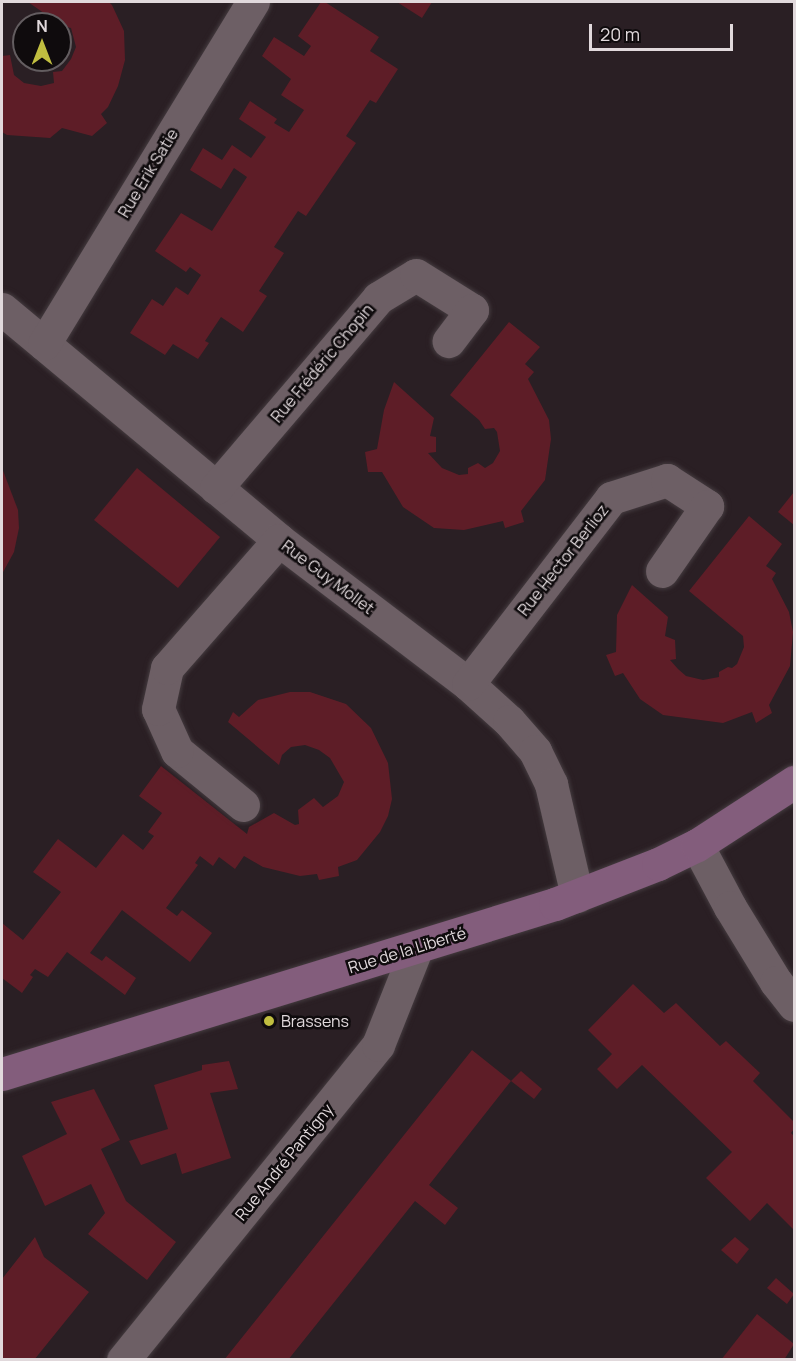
<!DOCTYPE html>
<meta charset="utf-8">
<style>
body{margin:0}
#map{position:relative;width:796px;height:1361px;overflow:hidden;background:#2a1f24;font-family:Manrope,sans-serif}
div>[style]{position:absolute}
[style*='--x']{left:calc(var(--x)*1px);top:calc(var(--y)*1px);width:calc(var(--w)*1px);rotate:calc(var(--a)*1deg)}
.building>*{inset:0;background:#5e1d27}
.roads{filter:drop-shadow(0 0 2px #443b3f) drop-shadow(0 0 2px #443b3f)}
.street>*{height:33px;margin:-16.5px;padding:0 16.5px;transform-origin:16.5px;border-radius:16.5px;background:#6d5f65}
.secondary>*{height:33px;margin:-16.5px;padding:0 16.5px;transform-origin:16.5px;border-radius:16.5px;background:#835d7c}
.dots>*{width:16px;height:16px;translate:-50% -50%;box-sizing:border-box;border:3px solid #0f0b0d;border-radius:50%}
span{translate:-50% -50%;white-space:nowrap;text-align:center;line-height:1.15;-webkit-text-stroke:5px #0f0b0d;paint-order:stroke}
.street-label{font-size:16px;color:#e1d9dc}
.poi-label{font-size:16px;color:#e1d9dc}
.left{translate:0 -50%;text-align:left}
.frame{position:absolute;inset:0;border:3px solid #e1d9dc;pointer-events:none}
.north{position:absolute;left:12px;top:12px;width:60px;height:60px;box-sizing:border-box;background:#0f0b0d;border:2px solid #635d60;border-radius:50%;rotate:0deg;font-size:16px;font-weight:700;line-height:24px;text-align:center;color:#e1d9dc}
.north::after{content:'';display:block;margin:auto;width:21px;height:27px;background:#c1be40;clip-path:polygon(50% 0,100% 100%,50% 72%,0 100%)}
.scale{position:absolute;left:589px;top:24px;width:144px;height:27px;box-sizing:border-box;border:3px solid #e1d9dc;border-top:0;padding-left:8px;font-size:18px;line-height:21px;white-space:nowrap;color:#e1d9dc;-webkit-text-stroke:4px #0f0b0d;paint-order:stroke}
</style>
<div id="map">
<div class="building">
<div style="clip-path:polygon(28px 2px,109px 2px,112px 5px,124px 31px,125px 60px,118px 86px,108px 107px,101px 114px,107px 123px,92px 136px,62px 128px,50px 138px,7px 135px,2px 132px,2px 56px,10px 55px,14px 75px,24px 83px,41px 86px,54px 83px,53px 72px,62px 71px,71px 59px,76px 47px,71px 28px,53px 24px,51px 18px)"></div>
<div style="clip-path:polygon(321px 2px,325px 2px,379px 37px,370px 51px,398px 69px,376px 103px,370px 100px,346px 136px,356px 143px,306px 216px,298px 211px,274px 247px,284px 253px,259px 291px,267px 296px,243px 332px,221px 317px,205px 341px,209px 343px,198px 359px,173px 344px,165px 355px,130px 333px,152px 299px,163px 306px,176px 287px,188px 295px,201px 275px,190px 267px,186px 272px,155px 251px,181px 213px,212px 231px,247px 177px,234px 168px,221px 189px,190px 170px,203px 148px,222px 160px,232px 145px,251px 158px,266px 137px,239px 119px,250px 101px,277px 119px,274px 123px,289px 132px,304px 110px,281px 95px,291px 79px,262px 56px,274px 37px,304px 56px,311px 46px,298px 36px)"></div>
<div style="clip-path:polygon(397px 2px,432px 2px,422px 18px)"></div>
<div style="clip-path:polygon(509px 322px,540px 347px,525px 364px,534px 372px,528px 379px,549px 420px,551px 439px,545px 480px,521px 511px,524px 522px,505px 528px,503px 521px,464px 530px,434px 528px,403px 507px,382px 472px,368px 472px,365px 452px,377px 449px,384px 410px,394px 382px,434px 418px,430px 436px,436px 437px,436px 452px,428px 453px,442px 468px,459px 475px,468px 474px,468px 468px,478px 463px,485px 468px,493px 463px,500px 451px,497px 432px,494px 428px,485px 429px,479px 420px,450px 395px)"></div>
<div style="clip-path:polygon(2px 468px,18px 510px,19px 528px,14px 552px,2px 574px)"></div>
<div style="clip-path:polygon(137px 468px,220px 537px,178px 588px,94px 520px)"></div>
<div style="clip-path:polygon(794px 492px,794px 525px,778px 512px)"></div>
<div style="clip-path:polygon(749px 516px,782px 544px,766px 566px,776px 573px,772px 579px,789px 612px,793px 632px,790px 666px,769px 705px,772px 713px,756px 723px,752px 712px,723px 723px,663px 715px,640px 699px,623px 673px,615px 676px,606px 655px,616px 652px,617px 615px,632px 585px,668px 617px,665px 636px,675px 640px,676px 659px,670px 660px,678px 669px,686px 676px,703px 680px,719px 677px,719px 672px,728px 667px,732px 668px,737px 664px,744px 647px,743px 636px,689px 591px)"></div>
<div style="clip-path:polygon(290px 692px,310px 692px,346px 704px,371px 728px,388px 763px,392px 799px,388px 816px,380px 832px,357px 860px,338px 867px,339px 876px,319px 880px,317px 874px,300px 876px,263px 867px,244px 856px,235px 869px,219px 857px,213px 866px,200px 856px,195px 863px,198px 865px,166px 908px,177px 916px,182px 910px,212px 933px,190px 962px,122px 910px,90px 953px,102px 961px,106px 956px,136px 978px,125px 995px,67px 952px,48px 977px,35px 969px,30px 975px,33px 977px,22px 993px,2px 978px,2px 923px,23px 940px,61px 892px,33px 872px,58px 839px,96px 868px,123px 834px,143px 850px,154px 836px,148px 832px,162px 813px,139px 796px,161px 766px,247px 834px,249px 827px,274px 813px,295px 825px,299px 824px,298px 810px,314px 798px,323px 807px,338px 796px,344px 782px,330px 758px,319px 750px,305px 745px,291px 747px,282px 755px,279px 765px,228px 722px,233px 712px,239px 717px,258px 700px)"></div>
<div style="clip-path:polygon(633px 984px,664px 1013px,676px 1003px,720px 1046px,726px 1041px,760px 1073px,753px 1081px,794px 1122px,794px 1129px,791px 1133px,794px 1136px,794px 1230px,767px 1203px,750px 1221px,706px 1178px,732px 1152px,642px 1065px,617px 1089px,597px 1069px,612px 1054px,588px 1030px)"></div>
<div style="clip-path:polygon(472px 1050px,511px 1081px,429px 1185px,458px 1208px,445px 1225px,415px 1201px,288px 1360px,224px 1360px)"></div>
<div style="clip-path:polygon(229px 1061px,238px 1089px,210px 1093px,231px 1158px,182px 1174px,176px 1153px,141px 1165px,129px 1141px,168px 1129px,154px 1085px,202px 1070px,202px 1065px)"></div>
<div style="clip-path:polygon(521px 1071px,542px 1089px,534px 1099px,511px 1081px)"></div>
<div style="clip-path:polygon(94px 1089px,120px 1140px,101px 1149px,126px 1201px,176px 1242px,147px 1280px,88px 1234px,105px 1213px,91px 1184px,45px 1206px,22px 1156px,67px 1134px,51px 1102px)"></div>
<div style="clip-path:polygon(35px 1237px,44px 1257px,89px 1292px,34px 1360px,2px 1360px,2px 1279px)"></div>
<div style="clip-path:polygon(735px 1237px,749px 1249px,737px 1264px,721px 1250px)"></div>
<div style="clip-path:polygon(776px 1278px,794px 1294px,787px 1304px,767px 1288px)"></div>
<div style="clip-path:polygon(757px 1314px,794px 1344px,784px 1360px,721px 1360px)"></div>
</div>
<div class="roads">
<div class="street">
<div style="--x:2;--y:309;--w:361;--a:39.8"></div>
<div style="--x:279;--y:540;--w:238;--a:37.3"></div>
<div style="--x:468;--y:684;--w:55;--a:42.1"></div>
<div style="--x:509;--y:721;--w:40;--a:49"></div>
<div style="--x:535;--y:751;--w:37;--a:64"></div>
<div style="--x:551;--y:784;--w:115;--a:76.9"></div>
<div style="--x:44;--y:344;--w:401;--a:-58.6"></div>
<div style="--x:216;--y:488;--w:250;--a:-49.5"></div>
<div style="--x:378;--y:298;--w:44;--a:-31.2"></div>
<div style="--x:416;--y:275;--w:66;--a:32"></div>
<div style="--x:472;--y:310;--w:39;--a:127"></div>
<div style="--x:468;--y:684;--w:235;--a:-52.4"></div>
<div style="--x:611;--y:498;--w:59;--a:-17.8"></div>
<div style="--x:667;--y:480;--w:48;--a:33"></div>
<div style="--x:707;--y:506;--w:79;--a:124.7"></div>
<div style="--x:243;--y:805;--w:85;--a:-140.7"></div>
<div style="--x:177;--y:751;--w:46;--a:-114.3"></div>
<div style="--x:158;--y:709;--w:42;--a:-77.6"></div>
<div style="--x:167;--y:668;--w:170;--a:-48.8"></div>
<div style="--x:697;--y:845;--w:70;--a:62"></div>
<div style="--x:730;--y:907;--w:88;--a:58.5"></div>
<div style="--x:776;--y:982;--w:29;--a:52"></div>
<div style="--x:123;--y:1360;--w:405;--a:-51"></div>
<div style="--x:378;--y:1045;--w:105;--a:-68.3"></div>
</div>
<div class="secondary">
<div style="--x:2;--y:1074;--w:579;--a:-17.09"></div>
<div style="--x:555;--y:904;--w:110;--a:-21.2"></div>
<div style="--x:658;--y:864;--w:43;--a:-26"></div>
<div style="--x:697;--y:845;--w:116;--a:-33"></div>
</div>
</div>
<div class="dots">
<div style="left:269px;top:1021px;background:#c1be40"></div>
</div>
<div class="street-label">
<span style="left:148px;top:173px;rotate:-59deg">Rue Erik Satie</span>
<span style="left:322px;top:363px;rotate:-50deg">Rue Frédéric Chopin</span>
<span style="left:563px;top:560px;rotate:-52deg">Rue Hector Berlioz</span>
<span style="left:328px;top:577px;rotate:37deg">Rue Guy Mollet</span>
<span style="left:407px;top:950px;rotate:-17deg">Rue de la Liberté</span>
<span style="left:284px;top:1162px;rotate:-51deg">Rue André Pantigny</span>
</div>
<div class="poi-label">
<span class="left" style="left:281px;top:1021px">Brassens</span>
</div>
<div class="frame"></div>
<div class="north">N</div>
<div class="scale">20 m</div>
</div>
